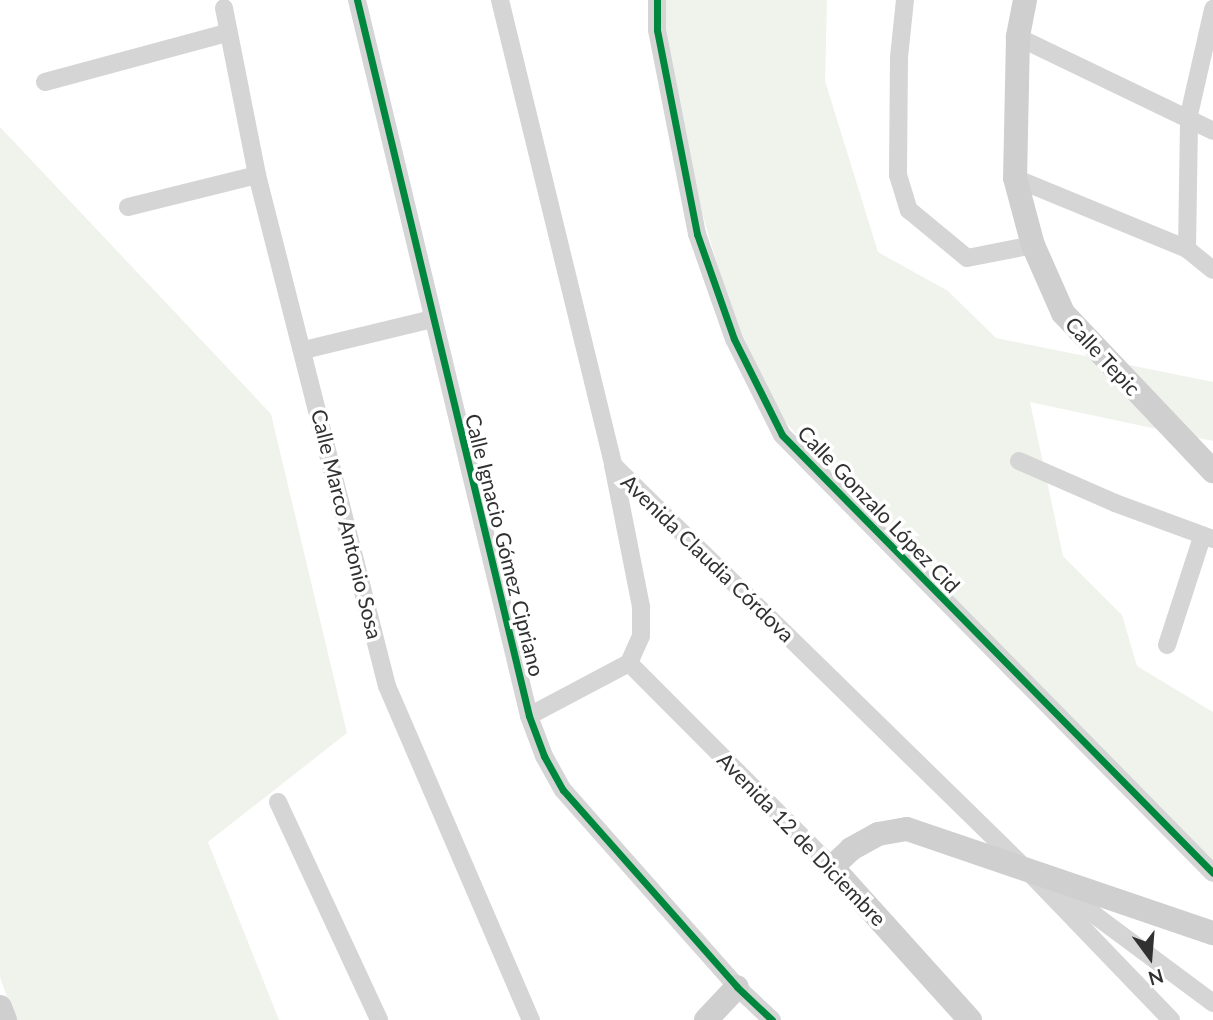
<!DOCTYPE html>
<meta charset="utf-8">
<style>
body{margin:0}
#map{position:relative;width:1213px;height:1020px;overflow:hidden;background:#fff;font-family:Lato,sans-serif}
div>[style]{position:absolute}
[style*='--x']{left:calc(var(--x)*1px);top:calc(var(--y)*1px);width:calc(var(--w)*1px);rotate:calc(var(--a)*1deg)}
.green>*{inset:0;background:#f0f3ec}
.street>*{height:18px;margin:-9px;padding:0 9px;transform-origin:9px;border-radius:9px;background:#d5d5d5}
.secondary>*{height:24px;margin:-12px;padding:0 12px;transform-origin:12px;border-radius:12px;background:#cfcfcf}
.cycleway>*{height:7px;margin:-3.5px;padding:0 3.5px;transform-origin:3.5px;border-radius:3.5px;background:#00873e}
span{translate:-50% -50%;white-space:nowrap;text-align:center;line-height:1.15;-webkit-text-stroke:7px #fff;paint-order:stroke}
.street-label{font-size:21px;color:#313131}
.north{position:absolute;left:1115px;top:922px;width:70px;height:70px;-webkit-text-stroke:5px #fff;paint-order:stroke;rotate:164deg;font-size:19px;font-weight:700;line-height:28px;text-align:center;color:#313131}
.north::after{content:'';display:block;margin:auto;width:24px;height:32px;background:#313131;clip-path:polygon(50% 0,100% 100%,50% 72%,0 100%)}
</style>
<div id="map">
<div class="green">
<div style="clip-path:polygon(663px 0,827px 0,825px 81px,878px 252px,948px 291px,996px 338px,1213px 382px,1213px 441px,1030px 402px,1063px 556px,1122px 615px,1137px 666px,1213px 712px,1213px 868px,887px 537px,783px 419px,732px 313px,663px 83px)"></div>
<div style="clip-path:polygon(0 127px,271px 414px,347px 733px,208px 842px,279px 1020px,15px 1020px,0 977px)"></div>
</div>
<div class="street">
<div style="--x:357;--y:0;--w:736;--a:76.49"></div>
<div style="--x:529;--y:716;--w:43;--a:69.4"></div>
<div style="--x:544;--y:756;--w:39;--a:61"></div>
<div style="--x:563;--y:790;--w:263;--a:48.5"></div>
<div style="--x:737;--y:987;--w:48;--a:43.3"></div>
<div style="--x:500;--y:0;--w:479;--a:76.3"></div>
<div style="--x:613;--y:465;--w:145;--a:78.8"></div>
<div style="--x:641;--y:607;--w:29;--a:90"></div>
<div style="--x:641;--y:636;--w:30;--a:114"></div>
<div style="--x:629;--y:663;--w:113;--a:152.1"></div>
<div style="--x:657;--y:0;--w:30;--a:90"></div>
<div style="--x:657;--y:30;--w:208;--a:78.9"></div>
<div style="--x:697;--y:234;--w:111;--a:70.6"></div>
<div style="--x:734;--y:339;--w:107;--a:63.4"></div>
<div style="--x:782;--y:435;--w:614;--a:45.46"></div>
<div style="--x:905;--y:0;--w:57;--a:96"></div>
<div style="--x:899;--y:57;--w:118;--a:90.5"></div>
<div style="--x:898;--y:175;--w:37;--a:73"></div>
<div style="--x:909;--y:210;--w:75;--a:39.6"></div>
<div style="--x:967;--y:258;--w:67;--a:-11.1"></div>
<div style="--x:224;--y:8;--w:170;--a:78.8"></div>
<div style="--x:257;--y:175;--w:527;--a:75.73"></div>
<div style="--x:387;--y:686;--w:364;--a:66.7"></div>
<div style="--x:1018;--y:37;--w:216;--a:25.7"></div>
<div style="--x:45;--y:82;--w:188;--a:-15.1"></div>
<div style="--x:1015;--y:178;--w:186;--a:22.4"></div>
<div style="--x:1187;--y:249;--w:33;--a:39"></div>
<div style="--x:128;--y:207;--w:133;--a:-13.9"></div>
<div style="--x:1187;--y:249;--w:134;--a:-89.1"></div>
<div style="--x:1189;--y:115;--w:109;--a:-77.2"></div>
<div style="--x:304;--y:350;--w:132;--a:-13.6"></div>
<div style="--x:1019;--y:461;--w:105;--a:23.6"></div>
<div style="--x:1115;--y:503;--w:104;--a:20.2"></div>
<div style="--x:613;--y:465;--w:575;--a:44.37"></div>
<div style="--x:1024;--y:867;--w:212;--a:46.1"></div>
<div style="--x:1167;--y:645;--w:114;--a:-72"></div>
<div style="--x:629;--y:663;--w:288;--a:45.1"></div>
<div style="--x:278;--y:802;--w:240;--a:65.1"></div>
<div style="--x:1063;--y:885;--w:45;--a:43.2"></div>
<div style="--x:1096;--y:916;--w:146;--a:36.6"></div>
</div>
<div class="secondary">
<div style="--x:1025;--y:0;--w:38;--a:101"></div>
<div style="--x:1018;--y:37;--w:141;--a:91.2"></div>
<div style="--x:1015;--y:178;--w:69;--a:75"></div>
<div style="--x:1033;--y:245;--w:74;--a:66.2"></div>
<div style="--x:1063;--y:313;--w:218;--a:46.5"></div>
<div style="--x:0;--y:1007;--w:14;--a:69"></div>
<div style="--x:706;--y:1020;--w:45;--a:-46.8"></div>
<div style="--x:970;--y:1020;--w:206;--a:-132"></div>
<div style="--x:832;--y:867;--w:26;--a:-43"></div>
<div style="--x:851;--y:849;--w:31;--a:-29"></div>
<div style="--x:878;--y:834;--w:29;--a:-10"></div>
<div style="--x:907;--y:829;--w:323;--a:18.8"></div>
</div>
<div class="cycleway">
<div style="--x:357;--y:0;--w:736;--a:76.49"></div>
<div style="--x:529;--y:716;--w:43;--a:69.4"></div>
<div style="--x:544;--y:756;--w:39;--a:61"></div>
<div style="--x:563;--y:790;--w:263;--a:48.5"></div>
<div style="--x:737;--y:987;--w:48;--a:43.3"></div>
<div style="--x:657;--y:0;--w:30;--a:90"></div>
<div style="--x:657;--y:30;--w:208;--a:78.9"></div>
<div style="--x:697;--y:234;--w:111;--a:70.6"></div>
<div style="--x:734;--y:339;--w:107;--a:63.4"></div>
<div style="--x:782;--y:435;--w:614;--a:45.46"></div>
</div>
<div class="street-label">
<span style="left:1103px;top:356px;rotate:47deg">Calle Tepic</span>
<span style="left:879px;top:509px;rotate:46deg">Calle Gonzalo López Cid</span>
<span style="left:347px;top:524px;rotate:76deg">Calle Marco Antonio Sosa</span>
<span style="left:505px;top:545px;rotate:76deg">Calle Ignacio Gómez Cipriano</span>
<span style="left:708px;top:558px;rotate:44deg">Avenida Claudia Córdova</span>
<span style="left:802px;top:839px;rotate:46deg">Avenida 12 de Diciembre</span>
</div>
<div class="north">N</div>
</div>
